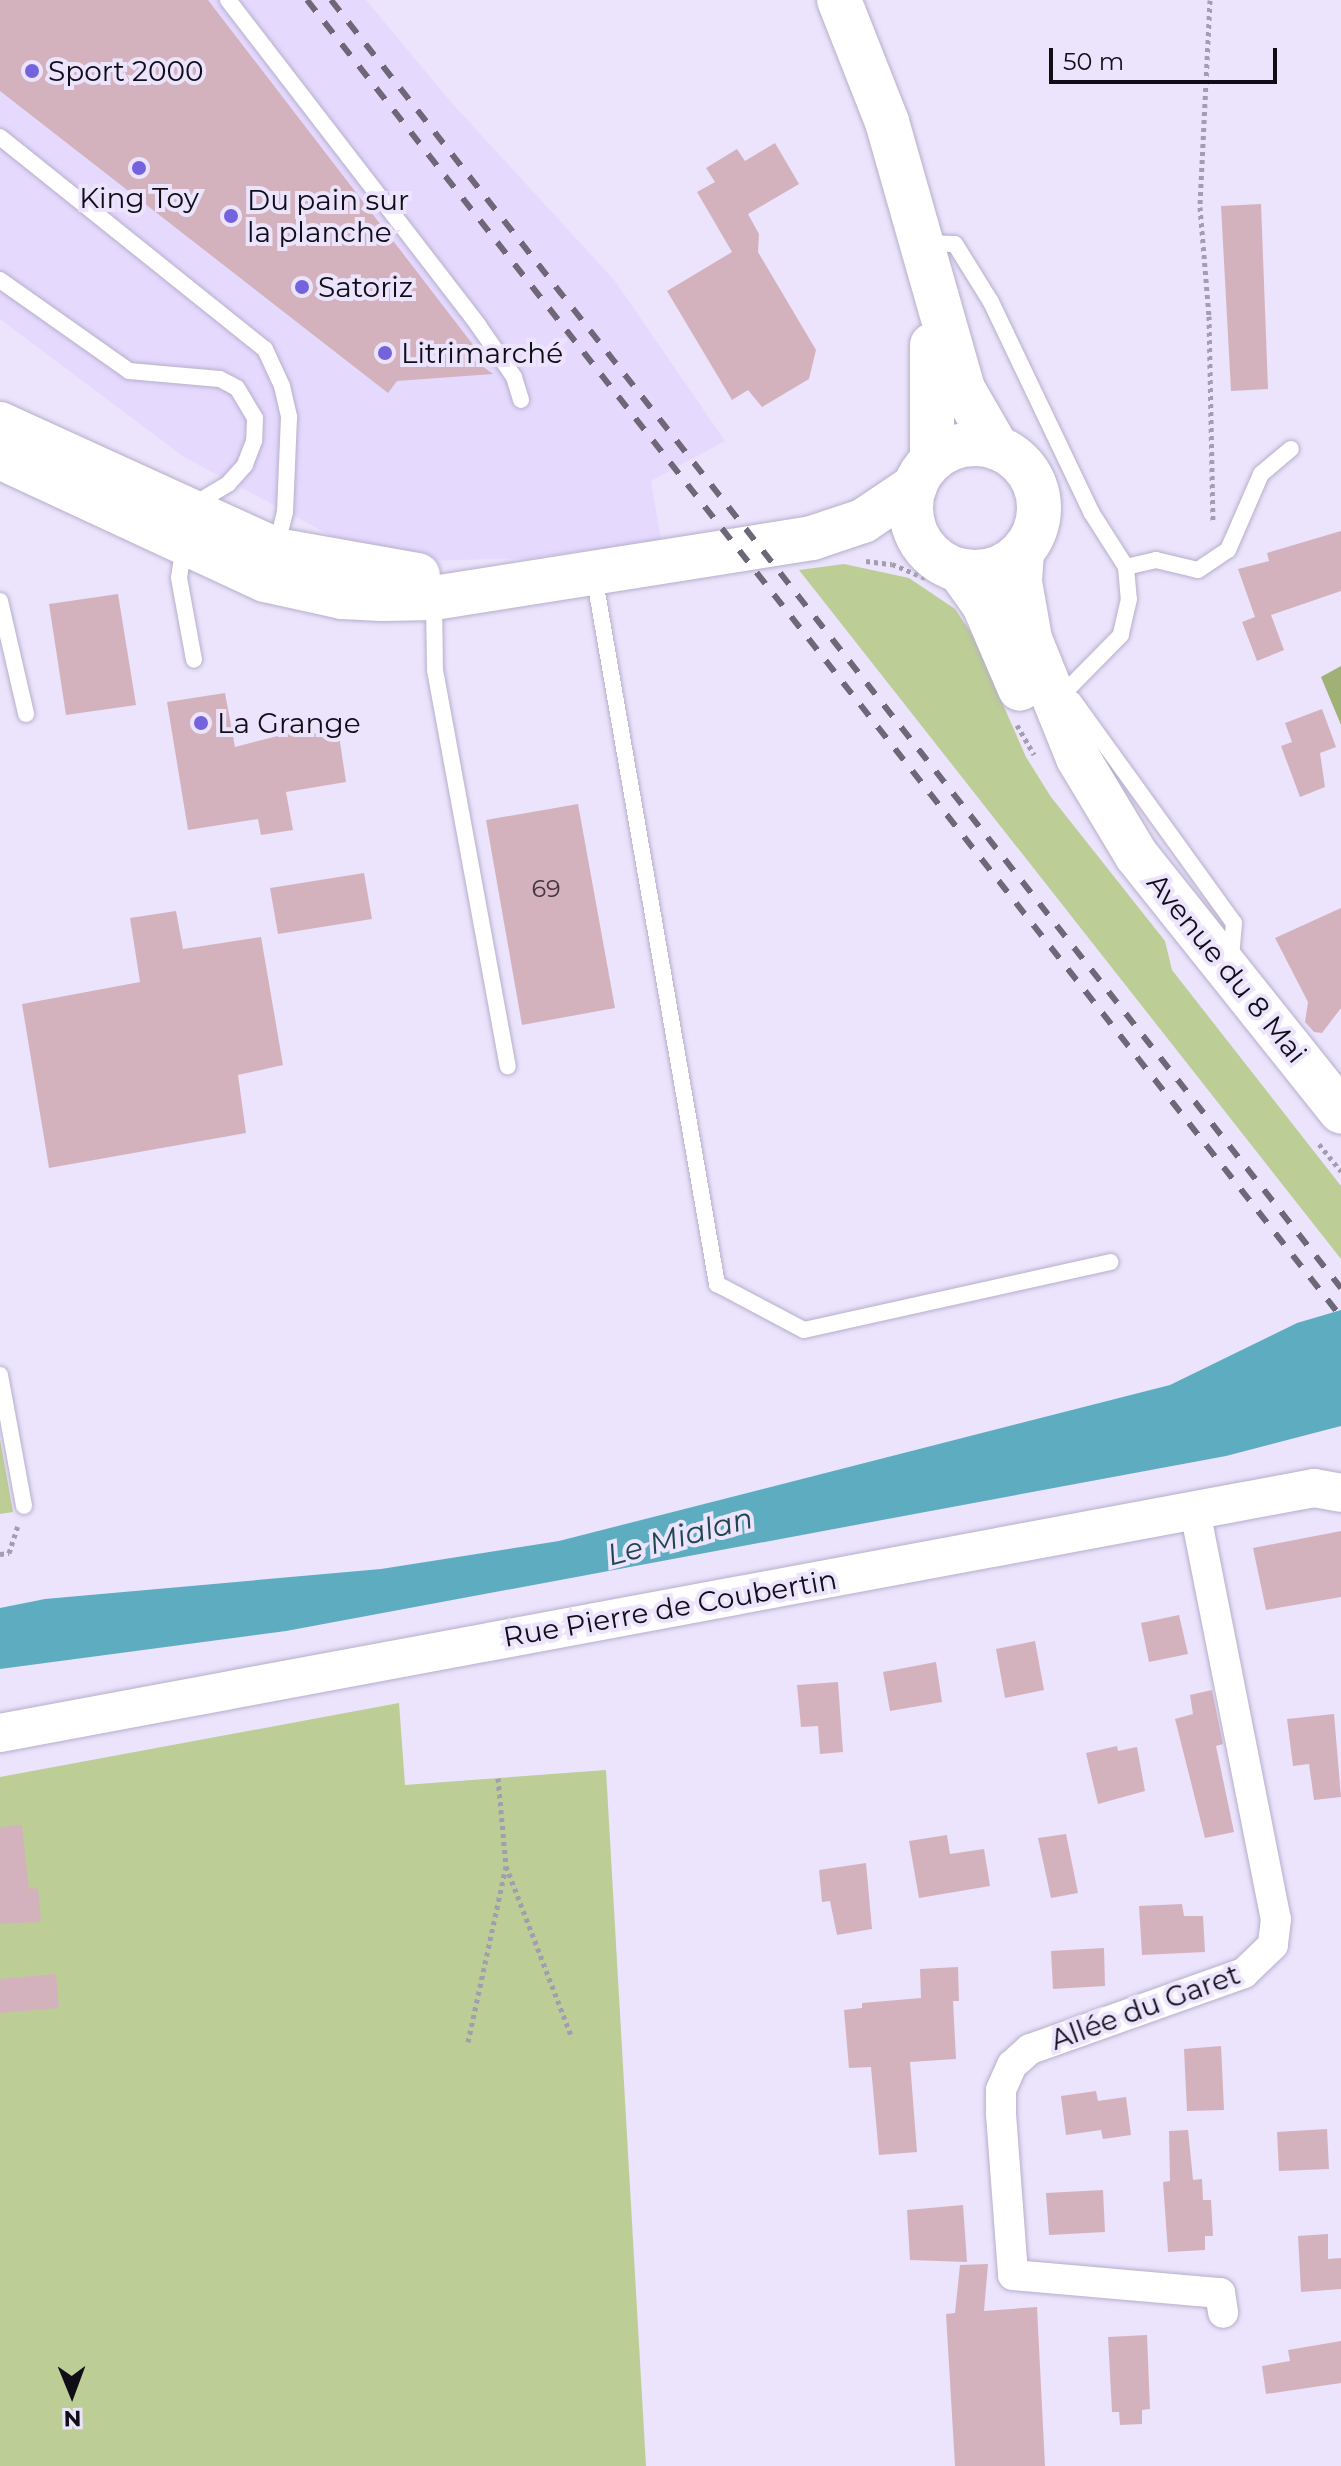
<!DOCTYPE html>
<meta charset="utf-8">
<style>
body{margin:0}
#map{position:relative;width:1341px;height:2466px;overflow:hidden;background:#ebe4fc;font-family:Montserrat,sans-serif}
div>[style]{position:absolute}
[style*='--x']{left:calc(var(--x)*1px);top:calc(var(--y)*1px);width:calc(var(--w)*1px);rotate:calc(var(--a)*1deg)}
.built>*{inset:0;background:#e5d9fe}
.green>*{inset:0;background:#bccd96}
.forest>*{inset:0;background:#a0b176}
.water>*{inset:0;background:#5eacc0}
.building>*{inset:0;background:#d4b2bd}
.path>*{height:5px;margin-top:-2.5px;transform-origin:0;background:repeating-linear-gradient(90deg,#a39db0 0 4px,transparent 0 8px)}
.roads{filter:drop-shadow(0 0 2px #b7aecb) drop-shadow(0 0 2px #b7aecb)}
.service>*{height:16px;margin:-8px;padding:0 8px;transform-origin:8px;border-radius:8px;background:#fff}
.minor>*{height:30px;margin:-15px;padding:0 15px;transform-origin:15px;border-radius:15px;background:#fff}
.tertiary>*{height:38px;margin:-19px;padding:0 19px;transform-origin:19px;border-radius:19px;background:#fff}
.primary>*{height:44px;margin:-22px;padding:0 22px;transform-origin:22px;border-radius:22px;background:#fff}
.primary>.ring{margin:-22px;padding:0;box-sizing:content-box;background:none;border:44px solid #fff;border-radius:50%}
.rail>*{height:6px;margin-top:-3px;transform-origin:0;background:repeating-linear-gradient(90deg,#6d6878 0 14px,transparent 0 28px)}
.dots>*{width:22px;height:22px;translate:-50% -50%;box-sizing:border-box;border:4px solid #ebe4fc;border-radius:50%}
span{translate:-50% -50%;white-space:nowrap;text-align:center;line-height:1.15;-webkit-text-stroke:8px #ebe4fc;paint-order:stroke}
.number-label{font-size:24px;color:#413640}
.number-label span{-webkit-text-stroke-width:0}
.poi-label{font-size:28px;color:#100d17}
.left{translate:0 -50%;text-align:left}
.street-label{font-size:28px;color:#100d17}
.water-label{font-size:30px;color:#21464f;font-style:italic}
.north{position:absolute;left:32px;top:2354px;width:80px;height:80px;-webkit-text-stroke:6px #ebe4fc;paint-order:stroke;rotate:179deg;font-size:22px;font-weight:700;line-height:32px;text-align:center;color:#100d17}
.north::after{content:'';display:block;margin:auto;width:28px;height:36px;background:#100d17;clip-path:polygon(50% 0,100% 100%,50% 72%,0 100%)}
.scale{position:absolute;left:1049px;top:48px;width:228px;height:36px;box-sizing:border-box;border:4px solid #100d17;border-top:0;padding-left:10px;font-size:24px;line-height:28px;white-space:nowrap;color:#100d17;-webkit-text-stroke:6px #ebe4fc;paint-order:stroke}
</style>
<div id="map">
<div class="built">
<div style="clip-path:polygon(0 0,366px 0,450px 101px,615px 281px,725px 441px,651px 481px,661px 540px,532px 558px,425px 561px,354px 548px,184px 457px,0 319px)"></div>
</div>
<div class="green">
<div style="clip-path:polygon(844px 564px,909px 578px,955px 609px,972px 634px,1026px 757px,1051px 797px,1165px 941px,1172px 970px,1341px 1186px,1341px 1259px,799px 570px)"></div>
<div style="clip-path:polygon(0 1439px,13px 1512px,0 1514px)"></div>
<div style="clip-path:polygon(399px 1703px,405px 1785px,606px 1770px,646px 2466px,0 2466px,0 1777px)"></div>
</div>
<div class="forest">
<div style="clip-path:polygon(1341px 666px,1341px 725px,1321px 677px)"></div>
</div>
<div class="water">
<div style="clip-path:polygon(1341px 1310px,1341px 1426px,1226px 1456px,286px 1631px,0 1669px,0 1608px,45px 1599px,381px 1569px,559px 1541px,1170px 1385px,1297px 1323px)"></div>
</div>
<div class="building">
<div style="clip-path:polygon(0 0,208px 0,474px 346px,467px 355px,493px 374px,397px 381px,388px 393px,0 91px)"></div>
<div style="clip-path:polygon(775px 143px,799px 184px,748px 214px,759px 234px,758px 252px,816px 350px,809px 379px,762px 407px,748px 390px,732px 400px,667px 291px,732px 252px,697px 192px,715px 182px,706px 168px,737px 149px,745px 161px)"></div>
<div style="clip-path:polygon(1261px 204px,1268px 389px,1231px 391px,1221px 206px)"></div>
<div style="clip-path:polygon(1341px 531px,1341px 591px,1271px 615px,1284px 650px,1257px 661px,1242px 622px,1255px 617px,1238px 569px,1269px 561px,1267px 553px)"></div>
<div style="clip-path:polygon(118px 594px,136px 705px,66px 715px,49px 604px)"></div>
<div style="clip-path:polygon(225px 693px,235px 747px,312px 727px,313px 734px,338px 729px,346px 782px,286px 792px,293px 830px,261px 835px,258px 819px,188px 830px,167px 702px)"></div>
<div style="clip-path:polygon(1322px 709px,1336px 747px,1320px 753px,1325px 787px,1300px 797px,1281px 746px,1292px 742px,1285px 723px)"></div>
<div style="clip-path:polygon(578px 804px,615px 1008px,522px 1025px,486px 820px)"></div>
<div style="clip-path:polygon(364px 873px,372px 919px,278px 934px,270px 888px)"></div>
<div style="clip-path:polygon(1341px 908px,1341px 1008px,1322px 1033px,1314px 1032px,1305px 1022px,1308px 1002px,1275px 938px)"></div>
<div style="clip-path:polygon(176px 911px,183px 949px,261px 937px,283px 1065px,238px 1075px,246px 1133px,49px 1168px,22px 1004px,140px 982px,130px 918px)"></div>
<div style="clip-path:polygon(1341px 1531px,1341px 1597px,1266px 1610px,1253px 1548px)"></div>
<div style="clip-path:polygon(1179px 1615px,1188px 1654px,1149px 1662px,1141px 1623px)"></div>
<div style="clip-path:polygon(1035px 1641px,1044px 1690px,1005px 1698px,996px 1649px)"></div>
<div style="clip-path:polygon(936px 1662px,942px 1702px,890px 1711px,883px 1672px)"></div>
<div style="clip-path:polygon(838px 1682px,843px 1752px,820px 1754px,818px 1726px,801px 1727px,797px 1685px)"></div>
<div style="clip-path:polygon(1212px 1690px,1223px 1744px,1216px 1746px,1234px 1832px,1205px 1838px,1175px 1719px,1193px 1714px,1190px 1695px)"></div>
<div style="clip-path:polygon(1334px 1714px,1341px 1797px,1314px 1800px,1309px 1764px,1293px 1766px,1287px 1719px)"></div>
<div style="clip-path:polygon(1117px 1746px,1118px 1751px,1137px 1747px,1145px 1791px,1098px 1804px,1086px 1753px)"></div>
<div style="clip-path:polygon(22px 1825px,29px 1889px,38px 1888px,41px 1922px,0 1924px,0 1827px)"></div>
<div style="clip-path:polygon(1066px 1834px,1078px 1893px,1051px 1898px,1038px 1838px)"></div>
<div style="clip-path:polygon(947px 1835px,950px 1854px,984px 1849px,990px 1886px,919px 1898px,909px 1841px)"></div>
<div style="clip-path:polygon(866px 1863px,872px 1929px,837px 1935px,830px 1901px,822px 1902px,819px 1870px)"></div>
<div style="clip-path:polygon(1182px 1904px,1184px 1916px,1203px 1916px,1205px 1952px,1142px 1955px,1139px 1906px)"></div>
<div style="clip-path:polygon(1104px 1948px,1105px 1986px,1053px 1989px,1051px 1951px)"></div>
<div style="clip-path:polygon(958px 1967px,959px 2001px,953px 2001px,956px 2059px,910px 2062px,917px 2152px,879px 2155px,871px 2067px,849px 2068px,844px 2010px,862px 2008px,862px 2003px,921px 1998px,920px 1969px)"></div>
<div style="clip-path:polygon(56px 1974px,59px 2008px,0 2013px,0 1979px)"></div>
<div style="clip-path:polygon(1221px 2046px,1224px 2110px,1187px 2111px,1184px 2049px)"></div>
<div style="clip-path:polygon(1096px 2091px,1098px 2101px,1126px 2097px,1131px 2135px,1103px 2139px,1101px 2130px,1066px 2135px,1061px 2096px)"></div>
<div style="clip-path:polygon(1327px 2129px,1329px 2169px,1279px 2171px,1277px 2132px)"></div>
<div style="clip-path:polygon(1188px 2130px,1193px 2180px,1202px 2179px,1203px 2200px,1211px 2200px,1213px 2236px,1205px 2236px,1205px 2250px,1168px 2252px,1163px 2182px,1170px 2181px,1169px 2131px)"></div>
<div style="clip-path:polygon(1103px 2190px,1105px 2232px,1049px 2235px,1046px 2193px)"></div>
<div style="clip-path:polygon(963px 2205px,967px 2262px,910px 2260px,907px 2210px)"></div>
<div style="clip-path:polygon(1328px 2234px,1328px 2259px,1341px 2258px,1341px 2289px,1301px 2292px,1298px 2236px)"></div>
<div style="clip-path:polygon(988px 2264px,984px 2311px,1037px 2307px,1045px 2466px,955px 2466px,946px 2314px,955px 2313px,960px 2265px)"></div>
<div style="clip-path:polygon(1147px 2335px,1150px 2409px,1142px 2410px,1142px 2424px,1120px 2425px,1119px 2412px,1112px 2412px,1108px 2337px)"></div>
<div style="clip-path:polygon(1341px 2341px,1341px 2383px,1266px 2394px,1262px 2366px,1290px 2361px,1288px 2350px)"></div>
</div>
<div class="path">
<div style="--x:1210;--y:0;--w:207;--a:92.8"></div>
<div style="--x:1200;--y:207;--w:109;--a:85.3"></div>
<div style="--x:1209;--y:316;--w:205;--a:88.9"></div>
<div style="--x:866;--y:561;--w:26;--a:7"></div>
<div style="--x:892;--y:564;--w:36;--a:23"></div>
<div style="--x:1017;--y:725;--w:34;--a:60"></div>
<div style="--x:1319;--y:1144;--w:35;--a:51"></div>
<div style="--x:0;--y:1554;--w:9;--a:-6"></div>
<div style="--x:9;--y:1553;--w:28;--a:-72"></div>
<div style="--x:498;--y:1778;--w:88;--a:84.8"></div>
<div style="--x:468;--y:2042;--w:180;--a:-77.8"></div>
<div style="--x:506;--y:1866;--w:184;--a:69"></div>
</div>
<div class="roads">
<div class="service">
<div style="--x:228;--y:0;--w:410;--a:52.4"></div>
<div style="--x:478;--y:325;--w:63;--a:55.3"></div>
<div style="--x:514;--y:377;--w:24;--a:73"></div>
<div style="--x:0;--y:137;--w:339;--a:38.7"></div>
<div style="--x:265;--y:349;--w:41;--a:65.3"></div>
<div style="--x:282;--y:386;--w:32;--a:77"></div>
<div style="--x:289;--y:417;--w:95;--a:92.4"></div>
<div style="--x:285;--y:512;--w:37;--a:104"></div>
<div style="--x:924;--y:243;--w:31;--a:2"></div>
<div style="--x:955;--y:244;--w:68;--a:58.2"></div>
<div style="--x:991;--y:302;--w:233;--a:64.5"></div>
<div style="--x:1091;--y:512;--w:65;--a:57.5"></div>
<div style="--x:1126;--y:567;--w:32;--a:85"></div>
<div style="--x:1129;--y:599;--w:37;--a:103"></div>
<div style="--x:1121;--y:635;--w:91;--a:134.6"></div>
<div style="--x:0;--y:280;--w:158;--a:35.2"></div>
<div style="--x:129;--y:371;--w:91;--a:5"></div>
<div style="--x:220;--y:379;--w:19;--a:28"></div>
<div style="--x:237;--y:388;--w:35;--a:59"></div>
<div style="--x:255;--y:418;--w:23;--a:92"></div>
<div style="--x:254;--y:441;--w:26;--a:111"></div>
<div style="--x:245;--y:465;--w:25;--a:132"></div>
<div style="--x:228;--y:484;--w:39;--a:149"></div>
<div style="--x:184;--y:546;--w:32;--a:99"></div>
<div style="--x:179;--y:578;--w:83;--a:79.6"></div>
<div style="--x:1126;--y:567;--w:31;--a:-13"></div>
<div style="--x:1156;--y:560;--w:43;--a:13.4"></div>
<div style="--x:1198;--y:570;--w:36;--a:-34"></div>
<div style="--x:1228;--y:550;--w:83;--a:-66.5"></div>
<div style="--x:1261;--y:474;--w:39;--a:-40"></div>
<div style="--x:594;--y:575;--w:720;--a:80.16"></div>
<div style="--x:717;--y:1284;--w:98;--a:27.9"></div>
<div style="--x:804;--y:1330;--w:314;--a:-12.5"></div>
<div style="--x:434;--y:599;--w:71;--a:89.2"></div>
<div style="--x:435;--y:670;--w:403;--a:79.6"></div>
<div style="--x:0;--y:601;--w:116;--a:77"></div>
<div style="--x:1073;--y:700;--w:275;--a:54.2"></div>
<div style="--x:1234;--y:923;--w:37;--a:95"></div>
<div style="--x:0;--y:1375;--w:133;--a:79.6"></div>
</div>
<div class="minor">
<div style="--x:1195;--y:1511;--w:416;--a:78.8"></div>
<div style="--x:1276;--y:1919;--w:26;--a:97"></div>
<div style="--x:1273;--y:1945;--w:40;--a:136"></div>
<div style="--x:1244;--y:1973;--w:227;--a:160.4"></div>
<div style="--x:1030;--y:2049;--w:24;--a:138"></div>
<div style="--x:1012;--y:2065;--w:27;--a:114"></div>
<div style="--x:1001;--y:2090;--w:24;--a:90"></div>
<div style="--x:1001;--y:2114;--w:161;--a:85.7"></div>
<div style="--x:1013;--y:2275;--w:208;--a:5"></div>
<div style="--x:1220;--y:2293;--w:20;--a:81"></div>
</div>
<div class="tertiary">
<div style="--x:0;--y:1733;--w:1337;--a:-10.56"></div>
<div style="--x:1314;--y:1488;--w:27;--a:10"></div>
</div>
<div class="primary">
<div style="--x:839;--y:0;--w:131;--a:68.5"></div>
<div style="--x:887;--y:122;--w:278;--a:74.1"></div>
<div style="--x:963;--y:389;--w:68;--a:60"></div>
<div style="--x:932;--y:345;--w:115;--a:90"></div>
<div style="--x:0;--y:424;--w:303;--a:24.5"></div>
<div style="--x:276;--y:550;--w:144;--a:10"></div>
<div class="ring" style="left:911px;top:444px;width:84px;height:84px"></div>
<div style="--x:0;--y:457;--w:292;--a:24.9"></div>
<div style="--x:265;--y:580;--w:79;--a:12.4"></div>
<div style="--x:342;--y:597;--w:40;--a:2.9"></div>
<div style="--x:382;--y:599;--w:52;--a:-1.1"></div>
<div style="--x:434;--y:598;--w:383;--a:-9"></div>
<div style="--x:812;--y:538;--w:54;--a:-18.4"></div>
<div style="--x:863;--y:521;--w:63;--a:-33.9"></div>
<div style="--x:1022;--y:552;--w:30;--a:94"></div>
<div style="--x:1020;--y:582;--w:58;--a:80"></div>
<div style="--x:1030;--y:639;--w:128;--a:68"></div>
<div style="--x:1078;--y:758;--w:114;--a:59"></div>
<div style="--x:1137;--y:856;--w:327;--a:51.4"></div>
<div style="--x:960;--y:571;--w:42;--a:54.8"></div>
<div style="--x:984;--y:605;--w:91;--a:66.8"></div>
</div>
</div>
<div class="rail">
<div style="--x:307;--y:0;--w:1674;--a:51.86"></div>
<div style="--x:331;--y:0;--w:1637;--a:51.9"></div>
</div>
<div class="dots">
<div style="left:32px;top:71px;background:#7563de"></div>
<div style="left:139px;top:168px;background:#7563de"></div>
<div style="left:231px;top:216px;background:#7563de"></div>
<div style="left:302px;top:287px;background:#7563de"></div>
<div style="left:385px;top:353px;background:#7563de"></div>
<div style="left:201px;top:723px;background:#7563de"></div>
</div>
<div class="number-label">
<span style="left:546px;top:889px">69</span>
</div>
<div class="poi-label">
<span class="left" style="left:48px;top:71px">Sport 2000</span>
<span style="left:139px;top:198px">King Toy</span>
<span class="left" style="left:247px;top:216px">Du pain sur<br>la planche</span>
<span class="left" style="left:318px;top:287px">Satoriz</span>
<span class="left" style="left:401px;top:353px">Litrimarché</span>
<span class="left" style="left:217px;top:723px">La Grange</span>
</div>
<div class="street-label">
<span style="left:1227px;top:968px;rotate:51deg">Avenue du 8 Mai</span>
<span style="left:670px;top:1608px;rotate:-10deg">Rue Pierre de Coubertin</span>
<span style="left:1145px;top:2007px;rotate:-20deg">Allée du Garet</span>
</div>
<div class="water-label">
<span style="left:680px;top:1537px;rotate:-15deg">Le Mialan</span>
</div>
<div class="north">N</div>
<div class="scale">50 m</div>
</div>
